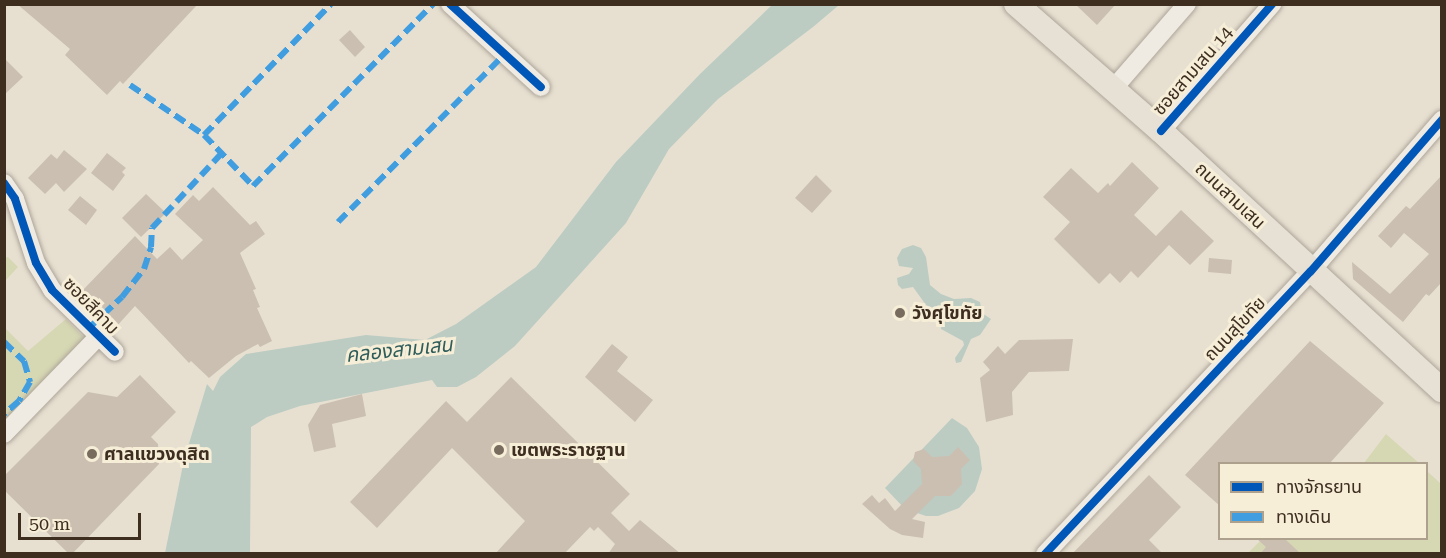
<!DOCTYPE html>
<meta charset="utf-8">
<style>
body{margin:0}
#map{position:relative;width:1446px;height:558px;overflow:hidden;background:#e7e0d1;font-family:"Roboto Serif","Noto Sans Thai",serif}
div>[style]{position:absolute}
[style*='--x']{left:calc(var(--x)*1px);top:calc(var(--y)*1px);width:calc(var(--w)*1px);rotate:calc(var(--a)*1deg)}
.green>*{inset:0;background:#d6d7b3}
.water>*{inset:0;background:#bcccc2}
.building>*{inset:0;background:#cbbfb2}
.roads{filter:drop-shadow(0 0 2px #ada599) drop-shadow(0 0 2px #ada599)}
.minor>*{height:18px;margin:-9px;padding:0 9px;transform-origin:9px;border-radius:9px;background:#efebe3}
.major>*{height:24px;margin:-12px;padding:0 12px;transform-origin:12px;border-radius:12px;background:#e6e1d4}
.quiet>*{height:6px;margin-top:-3px;transform-origin:0;background:repeating-linear-gradient(90deg,#3f9de0 0 12px,transparent 0 18px)}
.cycleway>*{height:8px;margin:-4px;padding:0 4px;transform-origin:4px;border-radius:4px;background:#0057b8}
.dots>*{width:16px;height:16px;translate:-50% -50%;box-sizing:border-box;border:3px solid #f7eed8;border-radius:50%}
span{translate:-50% -50%;white-space:nowrap;text-align:center;line-height:1.15;-webkit-text-stroke:6px #f7eed8;paint-order:stroke}
.street-label{font-size:18px;color:#3d2e20}
.poi-label{font-size:18px;color:#3d2e20;font-weight:700}
.left{translate:0 -50%;text-align:left}
.water-label{font-size:20px;color:#2f5d5a;font-style:italic}
.frame{position:absolute;inset:0;border:6px solid #3d2e20;pointer-events:none}
.legend{position:absolute;left:1218px;top:462px;width:210px;height:78px;box-sizing:border-box;background:#f7eed8;border:2px solid #ada18e;margin:0;padding:8px 10px;list-style:none;font-size:18px;color:#3d2e20}
.legend li{display:flex;align-items:center;gap:12px;height:30px}
.legend b{width:30px;border:2px solid #ada18e}
.scale{position:absolute;left:18px;top:513px;width:123px;height:27px;box-sizing:border-box;border:3px solid #3d2e20;border-top:0;padding-left:8px;font-size:18px;line-height:21px;white-space:nowrap;color:#3d2e20;-webkit-text-stroke:4px #f7eed8;paint-order:stroke}
</style>
<div id="map">
<div class="green">
<div style="clip-path:polygon(8px 257px,18px 267px,5px 281px,5px 258px)"></div>
<div style="clip-path:polygon(66px 319px,88px 342px,5px 421px,5px 328px,28px 351px)"></div>
<div style="clip-path:polygon(1386px 434px,1419px 463px,1364px 463px)"></div>
<div style="clip-path:polygon(1427px 471px,1441px 484px,1441px 553px,1247px 554px,1262px 539px,1426px 538px)"></div>
</div>
<div class="water">
<div style="clip-path:polygon(772px 5px,839px 5px,813px 27px,718px 99px,669px 149px,626px 223px,515px 346px,476px 377px,457px 387px,437px 387px,432px 380px,300px 406px,267px 417px,251px 427px,250px 553px,165px 553px,184px 460px,207px 384px,213px 391px,220px 377px,246px 354px,366px 335px,425px 340px,456px 324px,536px 267px,616px 162px,700px 74px)"></div>
<div style="clip-path:polygon(913px 245px,921px 248px,926px 257px,930px 285px,941px 294px,954px 299px,971px 298px,980px 302px,982px 313px,991px 319px,980px 335px,971px 339px,961px 362px,956px 363px,955px 358px,964px 345px,963px 341px,941px 329px,942px 312px,926px 305px,913px 287px,902px 289px,898px 285px,897px 278px,909px 274px,913px 268px,899px 266px,897px 258px,902px 249px)"></div>
<div style="clip-path:polygon(952px 418px,967px 428px,979px 447px,982px 469px,975px 491px,959px 508px,938px 516px,926px 516px,905px 509px,885px 488px)"></div>
</div>
<div class="building">
<div style="clip-path:polygon(17px 4px,198px 4px,123px 84px,120px 81px,107px 95px,65px 55px,70px 49px)"></div>
<div style="clip-path:polygon(1075px 4px,1116px 4px,1097px 25px)"></div>
<div style="clip-path:polygon(350px 30px,365px 47px,355px 57px,339px 40px)"></div>
<div style="clip-path:polygon(4px 58px,23px 77px,4px 95px)"></div>
<div style="clip-path:polygon(64px 150px,87px 169px,64px 192px,56px 183px,45px 194px,28px 178px,51px 154px,57px 159px)"></div>
<div style="clip-path:polygon(107px 153px,126px 168px,122px 172px,125px 175px,113px 191px,91px 173px)"></div>
<div style="clip-path:polygon(1132px 162px,1159px 188px,1134px 215px,1156px 236px,1181px 210px,1214px 241px,1190px 265px,1169px 245px,1138px 278px,1131px 271px,1120px 283px,1110px 273px,1099px 284px,1054px 239px,1070px 222px,1043px 197px,1071px 168px,1098px 193px,1108px 183px,1110px 186px)"></div>
<div style="clip-path:polygon(816px 175px,832px 191px,812px 213px,795px 198px)"></div>
<div style="clip-path:polygon(1442px 175px,1441px 283px,1429px 296px,1426px 294px,1403px 322px,1353px 279px,1352px 262px,1390px 294px,1429px 254px,1404px 233px,1391px 248px,1378px 236px,1406px 206px,1410px 209px)"></div>
<div style="clip-path:polygon(213px 187px,250px 225px,256px 221px,265px 234px,240px 253px,256px 289px,253px 290px,260px 307px,257px 308px,272px 341px,260px 347px,258px 344px,236px 356px,209px 378px,191px 361px,189px 363px,135px 306px,116px 327px,81px 292px,135px 236px,157px 259px,170px 247px,182px 260px,203px 240px,175px 214px,193px 195px,199px 201px)"></div>
<div style="clip-path:polygon(146px 194px,166px 213px,141px 237px,122px 218px)"></div>
<div style="clip-path:polygon(80px 196px,97px 210px,86px 225px,68px 210px)"></div>
<div style="clip-path:polygon(1209px 258px,1232px 260px,1231px 274px,1208px 272px)"></div>
<div style="clip-path:polygon(1073px 339px,1069px 371px,1029px 372px,1012px 392px,1013px 415px,986px 422px,980px 378px,990px 370px,983px 362px,998px 346px,1005px 354px,1019px 340px)"></div>
<div style="clip-path:polygon(1310px 341px,1384px 403px,1329px 464px,1220px 464px,1220px 506px,1185px 475px)"></div>
<div style="clip-path:polygon(612px 344px,628px 357px,617px 371px,653px 400px,635px 422px,585px 377px)"></div>
<div style="clip-path:polygon(140px 375px,176px 412px,151px 437px,158px 444px,159px 464px,72px 554px,69px 554px,4px 490px,4px 476px,88px 392px,117px 397px)"></div>
<div style="clip-path:polygon(511px 377px,630px 494px,611px 513px,629px 531px,640px 520px,681px 554px,608px 554px,615px 544px,598px 527px,594px 531px,590px 527px,564px 554px,495px 554px,525px 521px,452px 448px,377px 528px,350px 502px,446px 401px,467px 422px)"></div>
<div style="clip-path:polygon(362px 394px,366px 416px,332px 424px,336px 447px,314px 452px,308px 425px,320px 405px)"></div>
<div style="clip-path:polygon(958px 447px,970px 460px,961px 469px,962px 484px,951px 496px,935px 496px,912px 519px,925px 522px,923px 538px,902px 535px,890px 529px,862px 504px,872px 495px,879px 503px,885px 498px,895px 511px,922px 484px,921px 469px,913px 461px,915px 452px,924px 449px,932px 457px,949px 456px)"></div>
<div style="clip-path:polygon(1149px 475px,1181px 507px,1149px 540px,1163px 554px,1072px 554px)"></div>
<div style="clip-path:polygon(1256px 538px,1284px 538px,1301px 554px,1260px 554px,1266px 547px)"></div>
</div>
<div class="roads">
<div class="minor">
<div style="--x:450;--y:4;--w:123;--a:42.4"></div>
<div style="--x:1113;--y:89;--w:113;--a:-49"></div>
<div style="--x:1161;--y:131;--w:169;--a:-48.8"></div>
<div style="--x:4;--y:183;--w:19;--a:55"></div>
<div style="--x:15;--y:199;--w:67;--a:71.8"></div>
<div style="--x:36;--y:263;--w:31;--a:59"></div>
<div style="--x:52;--y:290;--w:88;--a:44.5"></div>
<div style="--x:4;--y:434;--w:136;--a:-45.9"></div>
<div style="--x:1045;--y:554;--w:388;--a:-46.8"></div>
<div style="--x:1311;--y:271;--w:200;--a:-49.1"></div>
</div>
<div class="major">
<div style="--x:1016;--y:4;--w:193;--a:41.2"></div>
<div style="--x:1161;--y:131;--w:382;--a:42.7"></div>
</div>
</div>
<div class="quiet">
<div style="--x:130;--y:85;--w:89;--a:34"></div>
<div style="--x:204;--y:135;--w:71;--a:46.1"></div>
<div style="--x:253;--y:186;--w:256;--a:-45.3"></div>
<div style="--x:204;--y:135;--w:182;--a:-45.9"></div>
<div style="--x:338;--y:222;--w:235;--a:-45.2"></div>
<div style="--x:90;--y:327;--w:44;--a:-43.2"></div>
<div style="--x:122;--y:297;--w:36;--a:-52"></div>
<div style="--x:144;--y:269;--w:23;--a:-72"></div>
<div style="--x:151;--y:247;--w:19;--a:-87"></div>
<div style="--x:152;--y:228;--w:101;--a:-47"></div>
<div style="--x:4;--y:342;--w:28;--a:44"></div>
<div style="--x:24;--y:361;--w:22;--a:74"></div>
<div style="--x:30;--y:382;--w:22;--a:120"></div>
<div style="--x:19;--y:401;--w:20;--a:139"></div>
</div>
<div class="cycleway">
<div style="--x:450;--y:4;--w:123;--a:42.4"></div>
<div style="--x:1161;--y:131;--w:169;--a:-48.8"></div>
<div style="--x:4;--y:183;--w:19;--a:55"></div>
<div style="--x:15;--y:199;--w:67;--a:71.8"></div>
<div style="--x:36;--y:263;--w:31;--a:59"></div>
<div style="--x:52;--y:290;--w:88;--a:44.5"></div>
<div style="--x:1045;--y:554;--w:388;--a:-46.8"></div>
<div style="--x:1311;--y:271;--w:200;--a:-49.1"></div>
</div>
<div class="dots">
<div style="left:900px;top:313px;background:#786c5e"></div>
<div style="left:499px;top:450px;background:#786c5e"></div>
<div style="left:92px;top:454px;background:#786c5e"></div>
</div>
<div class="street-label">
<span style="left:1193px;top:71px;rotate:-49deg">ซอยสามเสน 14</span>
<span style="left:1230px;top:196px;rotate:43deg">ถนนสามเสน</span>
<span style="left:91px;top:306px;rotate:46deg">ซอยสีคาม</span>
<span style="left:1235px;top:329px;rotate:-47deg">ถนนสุโขทัย</span>
</div>
<div class="poi-label">
<span class="left" style="left:912px;top:313px">วังศุโขทัย</span>
<span class="left" style="left:511px;top:450px">เขตพระราชฐาน</span>
<span class="left" style="left:104px;top:454px">ศาลแขวงดุสิต</span>
</div>
<div class="water-label">
<span style="left:399px;top:350px;rotate:-6deg">คลองสามเสน</span>
</div>
<div class="frame"></div>
<ul class="legend">
<li><b style="height:8px;background:#0057b8"></b>ทางจักรยาน</li>
<li><b style="height:8px;background:#3f9de0"></b>ทางเดิน</li>
</ul>
<div class="scale">50 m</div>
</div>
